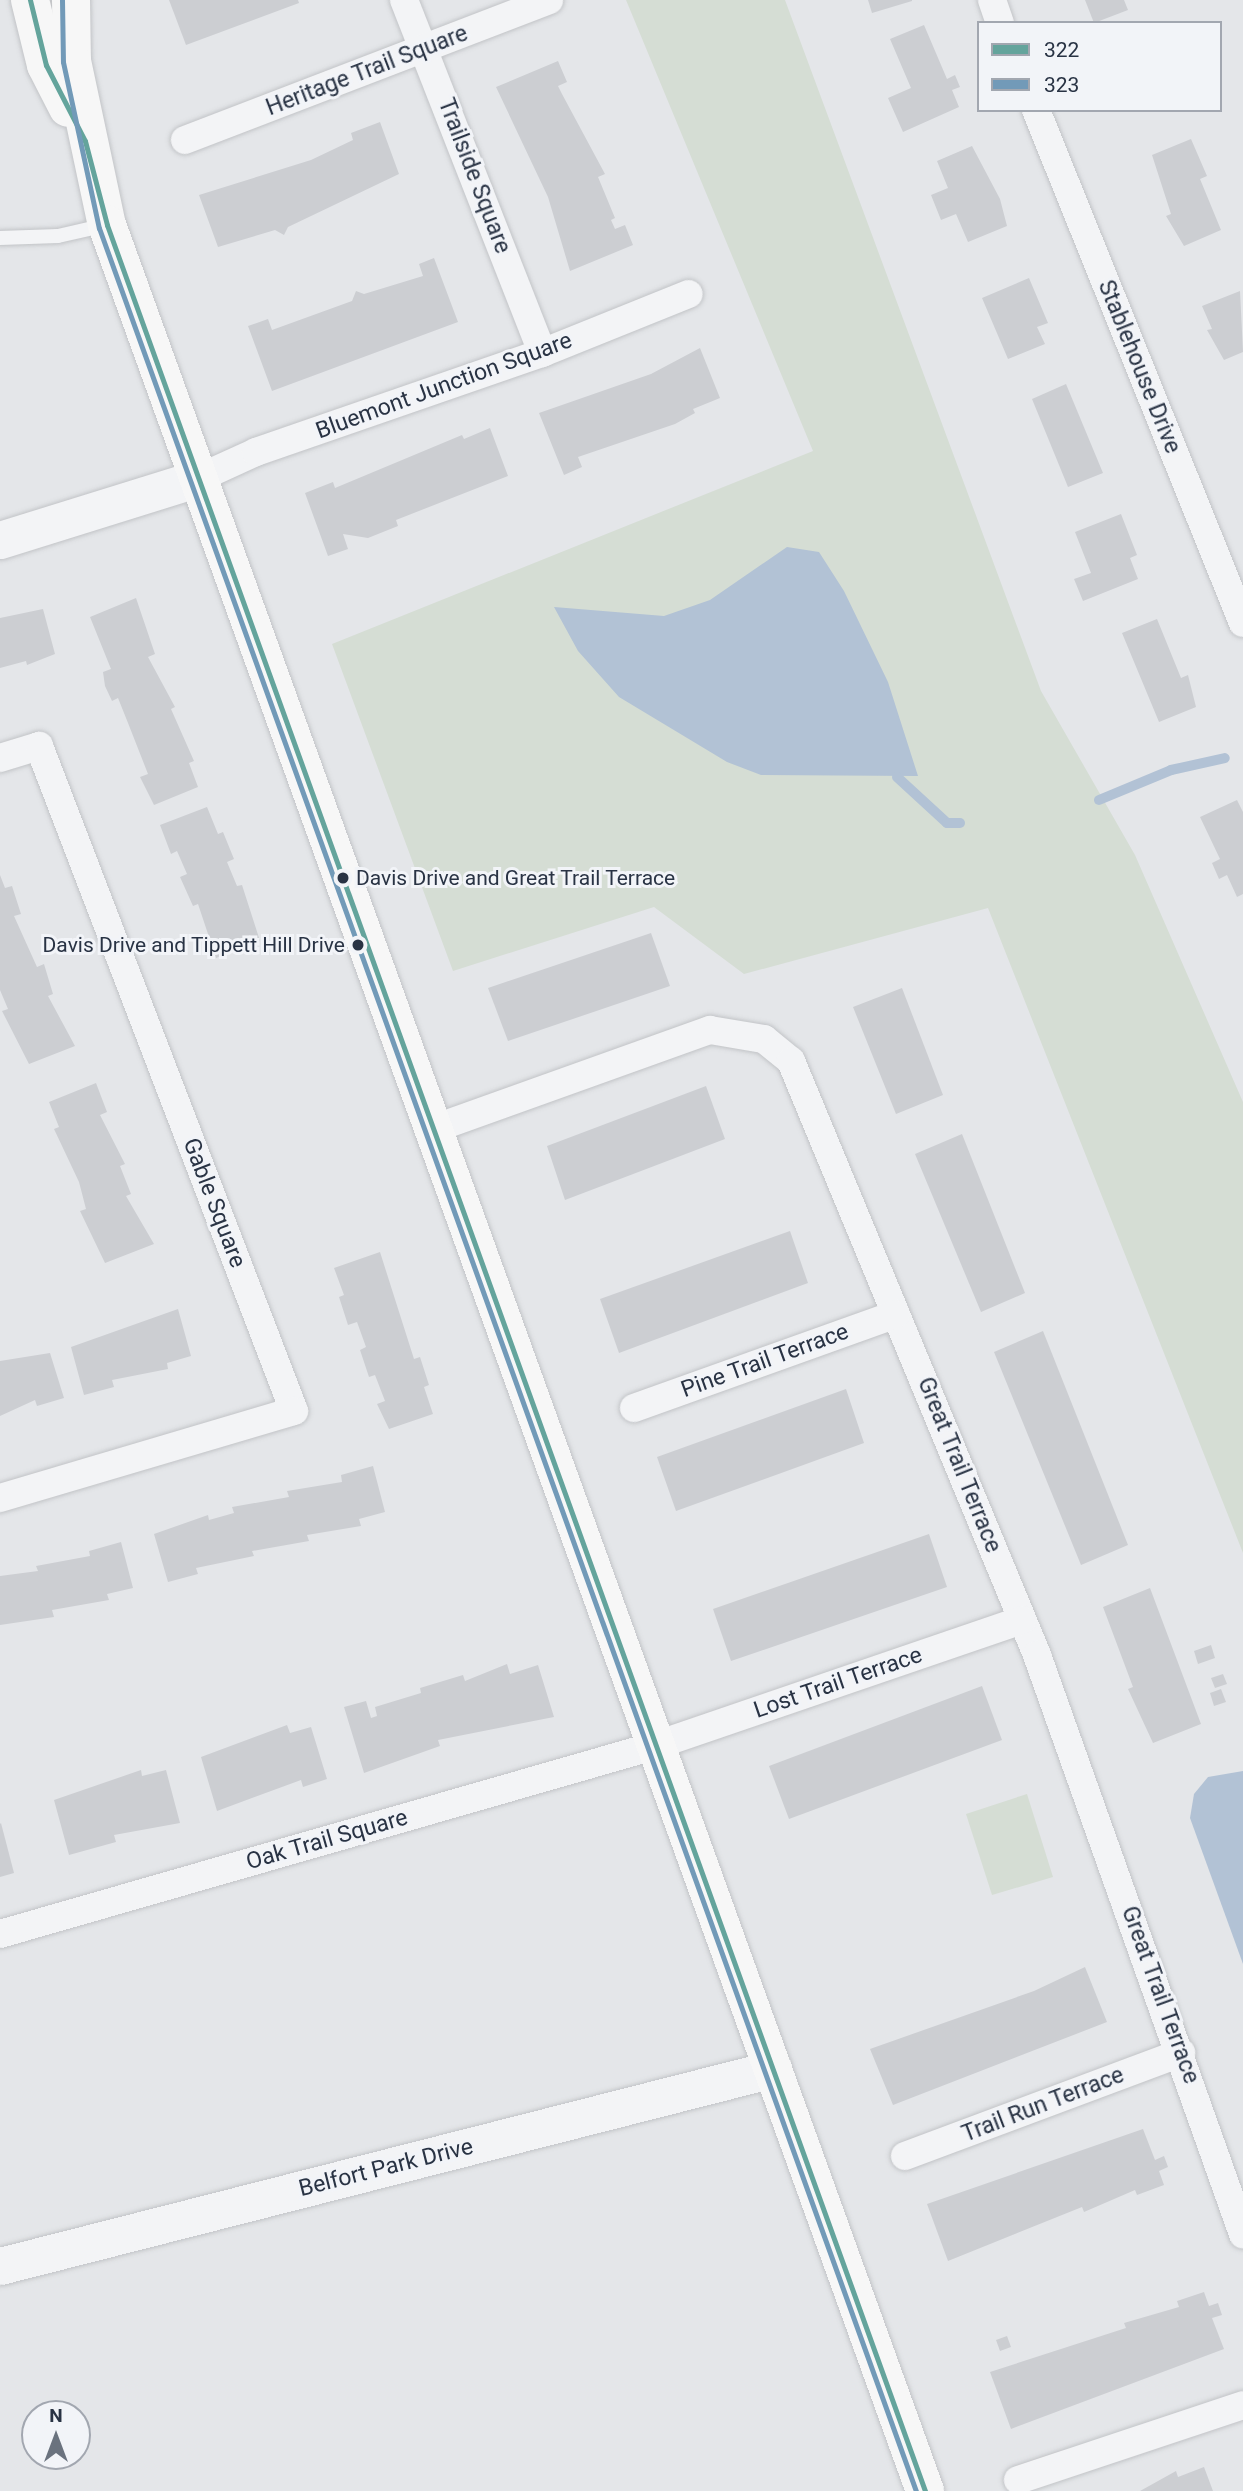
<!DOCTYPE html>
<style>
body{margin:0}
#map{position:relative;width:1243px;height:2491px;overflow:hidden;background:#e4e6e9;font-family:Roboto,sans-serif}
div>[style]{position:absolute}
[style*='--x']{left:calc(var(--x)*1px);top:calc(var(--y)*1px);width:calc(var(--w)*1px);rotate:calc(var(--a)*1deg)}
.green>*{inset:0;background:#d5ddd4}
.water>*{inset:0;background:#b2c2d5}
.stream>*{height:10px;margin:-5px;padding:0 5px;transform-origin:5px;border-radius:5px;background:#b2c2d5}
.building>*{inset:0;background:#ccced2}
.roads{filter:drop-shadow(0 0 2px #c2c4c7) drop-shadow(0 0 2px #c2c4c7)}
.service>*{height:14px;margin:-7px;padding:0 7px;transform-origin:7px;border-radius:7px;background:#f3f4f6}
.minor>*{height:28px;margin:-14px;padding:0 14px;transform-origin:14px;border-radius:14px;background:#f3f4f6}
.tertiary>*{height:37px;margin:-18.5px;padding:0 18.5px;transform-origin:18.5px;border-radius:18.5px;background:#f3f4f6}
.secondary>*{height:38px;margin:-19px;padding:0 19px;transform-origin:19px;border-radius:19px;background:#f7f7f7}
.bus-1>*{height:5px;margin:-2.5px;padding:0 2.5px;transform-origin:2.5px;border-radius:2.5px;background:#64a49c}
.bus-2>*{height:5px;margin:-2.5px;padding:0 2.5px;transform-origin:2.5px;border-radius:2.5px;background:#729ab8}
.dots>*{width:19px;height:19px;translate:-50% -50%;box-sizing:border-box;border:4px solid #f2f4f8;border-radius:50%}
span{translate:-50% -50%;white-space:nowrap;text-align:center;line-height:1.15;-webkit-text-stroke:6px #f2f4f8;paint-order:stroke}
.bus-label{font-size:21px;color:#293344}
.left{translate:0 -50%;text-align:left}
.right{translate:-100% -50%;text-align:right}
.street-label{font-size:23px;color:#293344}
.legend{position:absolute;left:977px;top:21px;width:245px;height:91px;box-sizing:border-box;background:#f2f4f8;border:2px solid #a2a7b0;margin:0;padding:9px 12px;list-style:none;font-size:21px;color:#293344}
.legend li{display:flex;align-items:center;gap:14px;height:35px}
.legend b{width:35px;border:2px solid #a2a7b0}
.north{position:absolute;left:21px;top:2400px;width:70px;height:70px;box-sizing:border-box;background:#f2f4f8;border:2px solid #a2a7b0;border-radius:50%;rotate:0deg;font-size:19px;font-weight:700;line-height:28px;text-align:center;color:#293344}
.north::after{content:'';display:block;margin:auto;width:24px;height:32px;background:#6a727e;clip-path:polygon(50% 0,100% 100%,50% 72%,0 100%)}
</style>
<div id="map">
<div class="green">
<div style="clip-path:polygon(626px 0,785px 0,1041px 691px,1135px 855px,1243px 1102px,1243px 1553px,988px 908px,744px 974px,654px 907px,453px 971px,332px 644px,813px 451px)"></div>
<div style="clip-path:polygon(1027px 1794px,1053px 1877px,992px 1895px,966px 1814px)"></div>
</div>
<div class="water">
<div style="clip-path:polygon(787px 547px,819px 552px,844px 591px,888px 682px,918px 776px,761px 775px,727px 762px,619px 697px,578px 651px,554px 607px,664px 616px,710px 600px)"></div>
<div style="clip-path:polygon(1243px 1771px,1243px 1964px,1190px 1818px,1194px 1794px,1208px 1777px)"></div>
</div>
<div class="stream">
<div style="--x:897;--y:777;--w:68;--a:42.6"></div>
<div style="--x:947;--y:823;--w:13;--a:0"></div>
<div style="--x:1099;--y:800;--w:78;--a:-22.6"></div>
<div style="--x:1171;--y:770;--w:55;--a:-12.5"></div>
</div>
<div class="building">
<div style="clip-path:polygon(169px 0,298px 0,299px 3px,186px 45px)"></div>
<div style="clip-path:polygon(868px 0,912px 0,912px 1px,872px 13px)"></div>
<div style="clip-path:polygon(1085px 0,1124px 0,1128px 10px,1094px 23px)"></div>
<div style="clip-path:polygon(924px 25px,947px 79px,955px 75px,960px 87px,952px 90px,959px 107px,903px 132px,888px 98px,911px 88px,890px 39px)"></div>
<div style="clip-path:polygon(558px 61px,567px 82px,558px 86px,562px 94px,605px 174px,598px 177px,615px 218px,611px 220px,615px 229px,625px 225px,633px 245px,570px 271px,548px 197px,496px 87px)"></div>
<div style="clip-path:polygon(380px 122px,399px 174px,288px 227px,284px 235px,275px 230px,218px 247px,199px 195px,311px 160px,353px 140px,351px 133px)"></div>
<div style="clip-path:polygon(1191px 139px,1207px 176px,1200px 179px,1221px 230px,1184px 246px,1166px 216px,1171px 214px,1152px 155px)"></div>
<div style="clip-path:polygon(972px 146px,1000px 199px,1007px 226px,968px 242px,956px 214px,941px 220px,931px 195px,948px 188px,937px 161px)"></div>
<div style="clip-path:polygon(434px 258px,458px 322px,272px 391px,248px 326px,268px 319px,272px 330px,352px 301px,356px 291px,364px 294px,423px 276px,419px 264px)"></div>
<div style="clip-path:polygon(1029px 278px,1048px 323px,1037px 327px,1045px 344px,1008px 359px,982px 298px)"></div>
<div style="clip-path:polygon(1240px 291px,1243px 352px,1224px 360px,1207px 330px,1212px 329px,1202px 306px)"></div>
<div style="clip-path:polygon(700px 348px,720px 398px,693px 409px,695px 413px,675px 424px,578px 457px,582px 467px,564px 475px,539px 413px,651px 374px)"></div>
<div style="clip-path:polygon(1066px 384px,1103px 473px,1068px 487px,1032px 399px)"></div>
<div style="clip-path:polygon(490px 428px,508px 476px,396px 520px,398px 526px,368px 538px,343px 534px,348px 549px,328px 556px,305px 493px,333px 482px,335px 488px,462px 435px,464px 439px)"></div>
<div style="clip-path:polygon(1121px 514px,1137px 555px,1130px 558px,1138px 579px,1083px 601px,1074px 579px,1091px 573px,1075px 532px)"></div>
<div style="clip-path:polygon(136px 598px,155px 654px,148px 657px,175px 707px,171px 709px,194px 761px,189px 763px,198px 787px,154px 805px,140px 777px,148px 774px,128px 723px,118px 698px,112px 701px,105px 686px,103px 672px,111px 669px,90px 617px)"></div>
<div style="clip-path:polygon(43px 609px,55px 654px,27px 665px,26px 661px,0 668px,0 618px)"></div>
<div style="clip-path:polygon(1157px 619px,1181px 678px,1188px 675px,1196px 707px,1159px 722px,1122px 633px)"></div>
<div style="clip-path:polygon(1237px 800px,1243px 812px,1243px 894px,1237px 897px,1227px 875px,1219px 879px,1212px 863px,1220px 859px,1200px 817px)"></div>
<div style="clip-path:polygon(207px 807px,218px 834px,223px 832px,234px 859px,227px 862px,237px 886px,242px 885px,260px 941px,216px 958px,198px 904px,193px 906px,180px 877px,187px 874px,177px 851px,171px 854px,160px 825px)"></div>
<div style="clip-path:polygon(0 875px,5px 888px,12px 886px,21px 914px,14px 916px,37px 967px,44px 964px,53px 994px,48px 996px,75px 1046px,29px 1064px,2px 1011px,8px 1009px,0 990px)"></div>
<div style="clip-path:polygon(651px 933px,670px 986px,508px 1041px,488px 988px)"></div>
<div style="clip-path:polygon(902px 988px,943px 1095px,896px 1114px,853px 1007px)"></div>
<div style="clip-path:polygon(96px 1083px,107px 1112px,100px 1115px,125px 1164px,120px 1166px,131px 1194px,126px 1196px,154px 1244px,105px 1263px,80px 1211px,86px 1209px,79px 1182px,54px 1129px,59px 1127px,49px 1102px)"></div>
<div style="clip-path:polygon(706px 1086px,725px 1139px,565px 1200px,547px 1146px)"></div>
<div style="clip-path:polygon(962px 1134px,1025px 1293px,981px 1312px,915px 1154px)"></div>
<div style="clip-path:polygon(790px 1231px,808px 1283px,619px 1353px,600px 1299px)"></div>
<div style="clip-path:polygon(380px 1252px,414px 1359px,420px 1357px,429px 1385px,424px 1387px,433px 1414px,389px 1429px,377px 1404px,385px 1401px,375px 1375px,369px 1377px,360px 1350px,366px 1347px,357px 1322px,348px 1325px,339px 1297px,344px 1295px,334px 1268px)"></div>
<div style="clip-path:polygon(178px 1309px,191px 1356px,167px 1363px,168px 1369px,112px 1380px,114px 1387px,84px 1395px,71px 1347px)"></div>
<div style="clip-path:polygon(1043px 1331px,1128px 1545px,1081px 1565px,994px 1352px)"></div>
<div style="clip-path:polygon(50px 1353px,64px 1398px,37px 1406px,35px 1400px,0 1416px,0 1361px)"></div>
<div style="clip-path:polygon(846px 1389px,864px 1443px,676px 1511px,657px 1457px)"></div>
<div style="clip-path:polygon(373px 1466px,385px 1512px,359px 1519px,361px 1526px,307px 1535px,309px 1541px,252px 1551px,254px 1556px,196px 1568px,198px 1574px,168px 1582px,154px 1534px,208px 1515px,209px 1520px,234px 1513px,232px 1507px,289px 1497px,287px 1491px,342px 1482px,341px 1475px)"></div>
<div style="clip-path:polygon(929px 1534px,947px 1587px,731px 1661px,713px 1609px)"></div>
<div style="clip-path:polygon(121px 1542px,133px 1588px,107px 1594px,109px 1600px,52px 1610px,54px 1617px,0 1625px,0 1576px,38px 1571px,36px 1566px,90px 1556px,89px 1551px)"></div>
<div style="clip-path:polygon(1150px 1588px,1201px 1724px,1153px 1743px,1128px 1689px,1133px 1687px,1103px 1607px)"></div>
<div style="clip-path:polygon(1211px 1645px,1215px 1658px,1198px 1664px,1194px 1651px)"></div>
<div style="clip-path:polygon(507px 1664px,510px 1674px,538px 1665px,554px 1717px,438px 1740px,440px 1746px,364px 1773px,344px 1707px,366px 1701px,371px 1718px,377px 1716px,375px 1707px,421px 1693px,420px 1688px,463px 1675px,465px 1681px)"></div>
<div style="clip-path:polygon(1223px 1674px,1227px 1684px,1215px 1688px,1211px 1678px)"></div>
<div style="clip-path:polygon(982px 1686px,1002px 1740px,789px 1819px,769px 1766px)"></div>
<div style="clip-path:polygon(1221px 1689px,1226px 1702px,1214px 1706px,1210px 1693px)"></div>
<div style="clip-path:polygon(287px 1725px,290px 1733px,311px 1727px,327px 1779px,303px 1787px,301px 1780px,217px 1811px,201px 1757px)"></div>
<div style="clip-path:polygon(141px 1770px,142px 1776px,166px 1770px,180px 1823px,114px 1835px,116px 1842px,69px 1855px,54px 1800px)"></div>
<div style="clip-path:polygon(1px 1823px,14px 1873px,0 1877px,0 1824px)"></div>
<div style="clip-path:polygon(1085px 1967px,1107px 2022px,893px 2105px,870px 2049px,1034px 1991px)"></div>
<div style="clip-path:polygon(1143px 2129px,1155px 2160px,1164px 2156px,1168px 2167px,1159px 2171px,1164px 2185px,1137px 2195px,1135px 2190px,1084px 2212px,1082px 2207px,948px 2261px,927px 2204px)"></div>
<div style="clip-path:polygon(1204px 2292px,1209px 2306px,1218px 2303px,1222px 2315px,1212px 2318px,1224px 2349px,1011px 2429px,990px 2372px,1126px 2328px,1124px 2323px,1179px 2307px,1177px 2301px)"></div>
<div style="clip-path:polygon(1007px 2336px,1011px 2347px,1000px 2351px,996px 2340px)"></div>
<div style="clip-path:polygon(1204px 2467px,1213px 2491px,1140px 2491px,1176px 2471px,1178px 2477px)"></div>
</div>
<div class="roads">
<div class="service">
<div style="--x:0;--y:238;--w:58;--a:-2"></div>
<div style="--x:58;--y:236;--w:49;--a:-12.9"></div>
</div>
<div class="minor">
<div style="--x:404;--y:0;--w:379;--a:68.6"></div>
<div style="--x:992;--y:0;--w:24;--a:71"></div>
<div style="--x:1036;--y:110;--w:553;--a:68.03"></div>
<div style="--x:185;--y:140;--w:390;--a:-21"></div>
<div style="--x:199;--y:478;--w:63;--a:-24.5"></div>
<div style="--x:256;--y:452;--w:303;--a:-19.1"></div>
<div style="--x:542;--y:353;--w:158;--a:-21.9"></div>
<div style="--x:0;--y:758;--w:41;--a:-17.1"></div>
<div style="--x:39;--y:746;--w:712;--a:69.02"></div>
<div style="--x:294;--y:1411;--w:307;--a:163.5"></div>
<div style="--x:436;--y:1128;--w:291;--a:-19.7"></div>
<div style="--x:710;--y:1030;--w:55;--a:9.5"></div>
<div style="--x:764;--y:1039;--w:35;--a:39"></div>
<div style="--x:791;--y:1061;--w:643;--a:67.5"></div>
<div style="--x:1037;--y:1655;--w:615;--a:70.42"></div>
<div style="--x:634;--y:1408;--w:278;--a:-19.7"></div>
<div style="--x:0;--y:1934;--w:680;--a:-16.04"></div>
<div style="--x:654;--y:1746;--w:389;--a:-18.9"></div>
<div style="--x:905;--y:2156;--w:295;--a:-20.5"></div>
<div style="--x:1018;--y:2480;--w:237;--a:-18.4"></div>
</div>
<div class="tertiary">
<div style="--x:0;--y:540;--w:208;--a:-17.3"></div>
<div style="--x:0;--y:2266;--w:798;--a:-14.3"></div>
</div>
<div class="secondary">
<div style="--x:30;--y:0;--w:67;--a:76.2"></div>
<div style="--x:46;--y:65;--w:48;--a:62.9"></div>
<div style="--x:71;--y:0;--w:61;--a:89.1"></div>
<div style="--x:72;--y:61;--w:168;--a:78"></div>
<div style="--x:107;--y:225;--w:2409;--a:70.15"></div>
</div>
</div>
<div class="bus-1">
<div style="--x:30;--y:0;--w:67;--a:76.2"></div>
<div style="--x:46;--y:65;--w:85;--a:62.8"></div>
<div style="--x:85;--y:141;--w:87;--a:75.3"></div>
<div style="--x:107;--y:225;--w:2409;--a:70.15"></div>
</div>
<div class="bus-2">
<div style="--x:62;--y:0;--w:62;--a:89.1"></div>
<div style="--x:63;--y:62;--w:170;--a:77.8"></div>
<div style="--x:99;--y:228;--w:2406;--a:70.15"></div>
</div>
<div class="dots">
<div style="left:343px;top:878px;background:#293344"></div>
<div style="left:358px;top:945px;background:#293344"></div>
</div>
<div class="bus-label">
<span class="left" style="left:356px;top:878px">Davis Drive and Great Trail Terrace</span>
<span class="right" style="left:345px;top:945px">Davis Drive and Tippett Hill Drive</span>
</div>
<div class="street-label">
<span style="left:367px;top:71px;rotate:-21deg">Heritage Trail Square</span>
<span style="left:474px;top:176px;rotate:69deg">Trailside Square</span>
<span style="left:1139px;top:367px;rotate:68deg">Stablehouse Drive</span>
<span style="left:444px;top:386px;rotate:-20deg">Bluemont Junction Square</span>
<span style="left:214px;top:1203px;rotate:69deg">Gable Square</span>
<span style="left:765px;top:1361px;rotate:-20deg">Pine Trail Terrace</span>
<span style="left:959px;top:1465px;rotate:68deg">Great Trail Terrace</span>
<span style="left:838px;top:1683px;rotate:-19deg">Lost Trail Terrace</span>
<span style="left:327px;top:1840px;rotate:-16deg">Oak Trail Square</span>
<span style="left:1160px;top:1995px;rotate:70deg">Great Trail Terrace</span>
<span style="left:1043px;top:2105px;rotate:-21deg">Trail Run Terrace</span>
<span style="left:386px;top:2168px;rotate:-14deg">Belfort Park Drive</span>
</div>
<ul class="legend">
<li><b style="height:9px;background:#64a49c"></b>322</li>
<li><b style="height:9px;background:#729ab8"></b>323</li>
</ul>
<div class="north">N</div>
</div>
